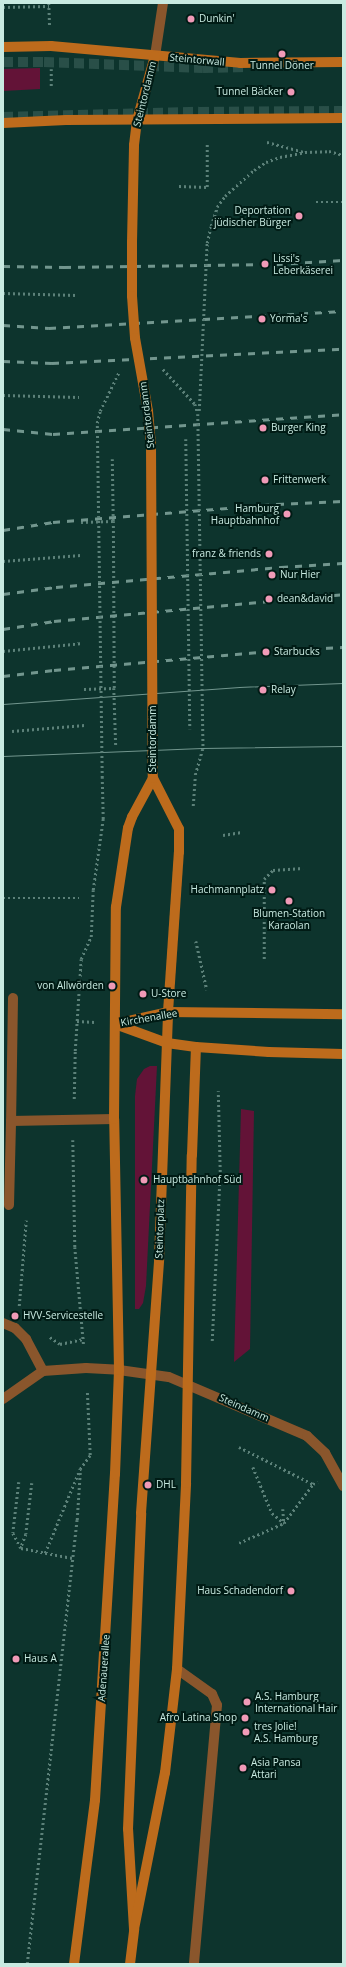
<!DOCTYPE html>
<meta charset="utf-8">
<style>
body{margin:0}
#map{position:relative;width:346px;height:1967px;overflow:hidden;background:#0d342d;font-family:"Open Sans",sans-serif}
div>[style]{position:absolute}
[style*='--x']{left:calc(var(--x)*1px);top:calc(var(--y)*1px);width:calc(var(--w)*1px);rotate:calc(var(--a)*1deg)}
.green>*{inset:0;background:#631337}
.primary-tunnel>*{height:10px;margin-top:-5px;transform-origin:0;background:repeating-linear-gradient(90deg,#294f48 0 10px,transparent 0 15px)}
.path>*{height:2.5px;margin-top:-1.25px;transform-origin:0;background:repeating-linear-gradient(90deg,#5c8179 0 2px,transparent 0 5px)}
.lane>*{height:10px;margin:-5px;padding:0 5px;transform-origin:5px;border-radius:5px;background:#8a562c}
.street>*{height:10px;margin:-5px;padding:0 5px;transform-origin:5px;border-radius:5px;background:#8a562c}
.secondary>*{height:10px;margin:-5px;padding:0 5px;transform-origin:5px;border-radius:5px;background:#bd6b1c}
.tram>*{height:1px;margin:-0.5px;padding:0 0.5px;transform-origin:0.5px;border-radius:0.5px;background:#72968e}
.rail>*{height:3px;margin-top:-1.5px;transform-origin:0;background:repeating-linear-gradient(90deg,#72968e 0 7px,transparent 0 14px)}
.path-bridge>*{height:2.5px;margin-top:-1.25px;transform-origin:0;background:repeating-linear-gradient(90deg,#5c8179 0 2px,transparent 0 5px)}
.secondary-bridge>*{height:10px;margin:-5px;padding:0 5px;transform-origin:5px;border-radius:5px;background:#bd6b1c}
.dots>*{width:11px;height:11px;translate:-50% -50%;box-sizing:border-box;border:2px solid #001b15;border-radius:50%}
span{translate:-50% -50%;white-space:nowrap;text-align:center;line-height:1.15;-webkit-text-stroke:4px #001b15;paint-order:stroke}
.poi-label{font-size:10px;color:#c8eae1}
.left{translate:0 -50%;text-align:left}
.right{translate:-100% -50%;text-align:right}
.street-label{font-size:10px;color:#c8eae1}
.frame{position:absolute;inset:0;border:4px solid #c8eae1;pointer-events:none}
</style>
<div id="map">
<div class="green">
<div style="clip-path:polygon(40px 68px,40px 89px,3px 91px,3px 69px)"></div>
<div style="clip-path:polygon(150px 1066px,157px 1066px,146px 1286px,143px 1303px,139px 1309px,135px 1309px,135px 1096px,137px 1079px,144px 1069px)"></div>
<div style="clip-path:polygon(241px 1109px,254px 1111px,250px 1349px,234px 1362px)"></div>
</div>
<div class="primary-tunnel">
<div style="--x:3;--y:62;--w:41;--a:0"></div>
<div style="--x:44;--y:62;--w:159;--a:2.2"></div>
<div style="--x:203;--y:68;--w:44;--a:-1.3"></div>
<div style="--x:3;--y:117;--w:196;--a:-1.5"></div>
<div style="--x:199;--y:112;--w:144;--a:-0.4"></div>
</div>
<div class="path">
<div style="--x:49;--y:3;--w:23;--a:88"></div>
<div style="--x:3;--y:7;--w:46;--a:-1.2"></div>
<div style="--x:51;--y:86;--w:17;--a:-90"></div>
<div style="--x:267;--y:142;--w:39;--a:15"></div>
<div style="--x:179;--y:186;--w:28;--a:2"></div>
<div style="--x:207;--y:187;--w:43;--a:-90"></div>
<div style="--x:316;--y:202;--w:27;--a:0"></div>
<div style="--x:207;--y:243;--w:17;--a:-77"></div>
<div style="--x:211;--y:226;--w:20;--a:-72"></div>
<div style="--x:217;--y:207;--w:14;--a:-54"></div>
<div style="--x:225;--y:196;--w:39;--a:-42"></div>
<div style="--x:254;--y:170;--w:14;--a:-34"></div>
<div style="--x:266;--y:162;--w:15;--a:-20"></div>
<div style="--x:280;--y:157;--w:25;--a:-11"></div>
<div style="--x:305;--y:152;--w:24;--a:-2"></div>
<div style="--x:329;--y:151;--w:15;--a:16"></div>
<div style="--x:3;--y:293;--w:74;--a:1.5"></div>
<div style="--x:3;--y:395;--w:76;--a:1.5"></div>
<div style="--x:81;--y:522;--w:32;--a:-2"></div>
<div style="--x:113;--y:521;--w:62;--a:-90.9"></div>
<div style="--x:3;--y:561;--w:78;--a:-4.4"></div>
<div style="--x:3;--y:651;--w:80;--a:-5.7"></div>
<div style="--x:114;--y:688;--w:59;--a:88.1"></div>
<div style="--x:84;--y:689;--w:30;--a:-2"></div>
<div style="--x:114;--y:688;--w:167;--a:-90.3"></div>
<div style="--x:12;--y:731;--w:73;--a:-4.7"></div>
<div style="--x:193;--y:806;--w:29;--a:-86"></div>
<div style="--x:223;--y:835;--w:19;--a:-9"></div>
<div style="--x:3;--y:898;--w:76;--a:0"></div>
<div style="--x:196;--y:941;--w:50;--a:77.3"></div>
<div style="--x:264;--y:959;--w:80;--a:-90"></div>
<div style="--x:264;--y:879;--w:13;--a:-45"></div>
<div style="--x:273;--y:870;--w:30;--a:-4"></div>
<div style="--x:77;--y:1021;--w:18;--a:3"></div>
<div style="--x:74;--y:1099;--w:48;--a:-88.8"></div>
<div style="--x:75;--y:1051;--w:92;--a:-86.3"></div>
<div style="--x:81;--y:959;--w:24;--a:-66"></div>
<div style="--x:91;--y:937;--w:47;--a:-87.6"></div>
<div style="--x:93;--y:890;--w:72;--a:-82"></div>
<div style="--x:103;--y:819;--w:41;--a:-91.4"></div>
<div style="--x:73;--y:1140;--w:107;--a:88.9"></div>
<div style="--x:75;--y:1247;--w:100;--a:84.9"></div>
<div style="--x:19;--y:1306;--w:86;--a:-85.3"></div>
<div style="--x:50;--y:1337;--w:12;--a:35"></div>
<div style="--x:60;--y:1344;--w:25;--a:-12"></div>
<div style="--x:212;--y:1341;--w:169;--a:-87.3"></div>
<div style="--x:220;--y:1172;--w:81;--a:-91.4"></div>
<div style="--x:239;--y:1447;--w:83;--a:26.6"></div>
<div style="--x:253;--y:1467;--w:50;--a:67.6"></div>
<div style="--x:272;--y:1513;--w:16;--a:40"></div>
<div style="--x:19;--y:1482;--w:51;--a:96.7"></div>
<div style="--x:13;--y:1533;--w:17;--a:62"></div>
<div style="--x:32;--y:1483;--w:51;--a:96.7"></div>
<div style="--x:26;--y:1534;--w:15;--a:110"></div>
<div style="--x:21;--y:1548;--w:52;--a:11.1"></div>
<div style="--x:283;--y:1509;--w:13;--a:86"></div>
<div style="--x:239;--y:1543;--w:49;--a:-24"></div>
<div style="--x:284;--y:1523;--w:49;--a:-53.4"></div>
<div style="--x:313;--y:1484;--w:5;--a:-22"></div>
<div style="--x:45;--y:1553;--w:91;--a:-67.4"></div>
<div style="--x:80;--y:1469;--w:17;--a:-54"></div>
<div style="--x:90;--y:1455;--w:65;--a:-92.6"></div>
<div style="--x:27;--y:1964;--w:447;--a:-83.6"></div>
<div style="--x:77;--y:1520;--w:48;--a:-86.4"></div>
</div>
<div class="lane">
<div style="--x:13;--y:998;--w:123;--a:90.9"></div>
<div style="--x:11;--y:1121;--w:103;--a:-1.1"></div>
<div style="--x:9;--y:1205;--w:84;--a:-88.6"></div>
<div style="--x:3;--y:1323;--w:13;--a:23"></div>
<div style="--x:15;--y:1328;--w:16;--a:45"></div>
<div style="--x:26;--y:1339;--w:36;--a:62"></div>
<div style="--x:3;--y:1399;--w:49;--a:-35"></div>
<div style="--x:43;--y:1371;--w:43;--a:-4"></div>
<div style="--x:86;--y:1368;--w:33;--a:3"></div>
<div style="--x:177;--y:1669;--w:43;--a:35.5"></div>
<div style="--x:212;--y:1694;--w:12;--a:66"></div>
<div style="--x:217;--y:1705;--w:260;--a:95.1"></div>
</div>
<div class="street">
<div style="--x:155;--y:56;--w:54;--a:-81.4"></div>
<div style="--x:119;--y:1370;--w:50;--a:8"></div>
<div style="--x:169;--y:1377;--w:150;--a:23.1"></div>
<div style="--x:307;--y:1436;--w:25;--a:43"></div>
<div style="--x:325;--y:1453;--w:38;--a:61"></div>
</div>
<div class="secondary">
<div style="--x:3;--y:47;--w:48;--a:-1.2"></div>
<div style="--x:51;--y:46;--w:190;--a:5.1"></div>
<div style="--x:240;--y:63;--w:103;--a:-0.6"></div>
<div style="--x:3;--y:123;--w:63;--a:-2.7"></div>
<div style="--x:66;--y:120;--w:277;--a:-0.4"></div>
<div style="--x:132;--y:242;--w:97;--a:-88.8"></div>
<div style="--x:134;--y:145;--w:25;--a:-83"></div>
<div style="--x:137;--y:120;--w:66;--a:-74.3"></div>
<div style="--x:115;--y:1024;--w:55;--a:20.1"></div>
<div style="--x:167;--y:1043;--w:29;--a:8"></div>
<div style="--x:196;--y:1047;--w:73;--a:3.9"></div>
<div style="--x:269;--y:1052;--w:74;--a:1.5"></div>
<div style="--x:115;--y:1024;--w:54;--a:-12.8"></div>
<div style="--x:168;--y:1012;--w:175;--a:0.7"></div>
<div style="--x:134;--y:1929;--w:100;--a:-93.4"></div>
<div style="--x:128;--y:1829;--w:316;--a:-87.6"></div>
<div style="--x:141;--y:1513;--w:254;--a:-85.9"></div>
<div style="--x:159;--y:1260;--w:248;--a:-87.9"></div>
<div style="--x:168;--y:1012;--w:160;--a:-86.1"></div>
<div style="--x:179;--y:852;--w:23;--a:-90"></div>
<div style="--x:179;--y:829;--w:57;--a:-117"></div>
<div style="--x:74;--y:1964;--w:165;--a:-82.7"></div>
<div style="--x:95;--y:1800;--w:327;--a:-86.5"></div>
<div style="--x:115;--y:1474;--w:104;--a:-87.8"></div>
<div style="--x:119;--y:1370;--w:251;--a:-91.1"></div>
<div style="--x:114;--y:1119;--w:212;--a:-89.5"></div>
<div style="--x:116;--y:907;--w:80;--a:-81.4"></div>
<div style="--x:128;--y:828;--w:12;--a:-70"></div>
<div style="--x:132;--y:817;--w:44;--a:-61.7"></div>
<div style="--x:130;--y:1964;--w:35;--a:-83"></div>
<div style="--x:134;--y:1929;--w:159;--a:-78.8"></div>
<div style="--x:165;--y:1773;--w:105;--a:-83.4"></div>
<div style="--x:177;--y:1669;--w:186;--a:-87.2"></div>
<div style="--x:186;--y:1483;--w:328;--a:-89"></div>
<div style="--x:192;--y:1155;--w:108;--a:-87.9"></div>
</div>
<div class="tram">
<div style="--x:3;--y:704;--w:237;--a:-4.1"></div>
<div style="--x:239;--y:687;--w:104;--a:-2.2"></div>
<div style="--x:3;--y:756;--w:199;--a:-2.3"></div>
<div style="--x:202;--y:748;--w:141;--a:-0.8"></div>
</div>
<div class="rail">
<div style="--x:3;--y:266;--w:61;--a:0.9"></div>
<div style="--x:64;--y:267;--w:213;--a:-0.8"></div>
<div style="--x:277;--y:264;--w:66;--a:-3.5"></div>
<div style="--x:3;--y:325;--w:46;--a:3.7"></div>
<div style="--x:49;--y:328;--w:294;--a:-3.3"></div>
<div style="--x:3;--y:361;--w:49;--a:2.3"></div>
<div style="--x:52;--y:363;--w:291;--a:-2.8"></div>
<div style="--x:3;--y:429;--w:50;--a:5.7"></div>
<div style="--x:53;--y:434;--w:291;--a:-3.9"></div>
<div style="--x:3;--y:530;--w:51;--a:-9.1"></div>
<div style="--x:53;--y:522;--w:225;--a:-4.6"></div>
<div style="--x:277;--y:504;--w:66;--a:-2.6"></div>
<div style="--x:3;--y:594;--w:53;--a:-7.5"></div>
<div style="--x:56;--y:587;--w:226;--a:-5.1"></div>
<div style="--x:281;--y:567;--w:62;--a:-3.7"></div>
<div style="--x:3;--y:629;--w:52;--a:-8.9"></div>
<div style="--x:54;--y:621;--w:290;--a:-5.3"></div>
<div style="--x:3;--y:676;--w:51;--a:-6.7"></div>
<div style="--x:54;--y:670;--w:231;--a:-5"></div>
<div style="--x:284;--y:650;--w:59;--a:-2.9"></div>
</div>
<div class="path-bridge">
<div style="--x:163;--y:369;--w:47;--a:47.6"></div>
<div style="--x:195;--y:404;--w:10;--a:73"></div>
<div style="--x:198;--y:414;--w:335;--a:89.1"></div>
<div style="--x:203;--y:749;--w:29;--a:106"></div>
<div style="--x:199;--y:411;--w:168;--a:-87.3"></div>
<div style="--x:186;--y:439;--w:290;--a:89.2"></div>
<div style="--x:102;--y:778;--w:355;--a:-90.8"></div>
<div style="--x:97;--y:423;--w:12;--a:-76"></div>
<div style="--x:100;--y:411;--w:43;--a:-64"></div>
</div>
<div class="secondary-bridge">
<div style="--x:132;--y:242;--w:54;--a:90"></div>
<div style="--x:132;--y:296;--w:42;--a:85.9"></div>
<div style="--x:135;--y:338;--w:74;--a:79.9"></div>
<div style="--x:148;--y:411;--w:34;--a:85"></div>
<div style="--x:151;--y:445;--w:333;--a:89.7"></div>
</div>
<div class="dots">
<div style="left:191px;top:19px;background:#f09ab7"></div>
<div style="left:282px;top:54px;background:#f09ab7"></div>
<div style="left:291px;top:92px;background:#f09ab7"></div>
<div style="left:299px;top:216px;background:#f09ab7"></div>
<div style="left:265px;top:264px;background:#f09ab7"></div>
<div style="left:262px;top:319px;background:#f09ab7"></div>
<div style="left:263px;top:428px;background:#f09ab7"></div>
<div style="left:265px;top:480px;background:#f09ab7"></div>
<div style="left:287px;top:514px;background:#f09ab7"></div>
<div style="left:269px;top:554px;background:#f09ab7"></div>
<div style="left:272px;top:575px;background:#f09ab7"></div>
<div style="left:269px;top:599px;background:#f09ab7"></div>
<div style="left:266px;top:652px;background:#f09ab7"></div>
<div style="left:263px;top:690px;background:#f09ab7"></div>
<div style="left:272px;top:890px;background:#f09ab7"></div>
<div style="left:289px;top:901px;background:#f09ab7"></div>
<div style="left:112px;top:986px;background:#f09ab7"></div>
<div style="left:143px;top:994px;background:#f09ab7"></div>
<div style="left:144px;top:1180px;background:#f09ab7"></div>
<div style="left:15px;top:1316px;background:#f09ab7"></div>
<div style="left:148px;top:1485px;background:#f09ab7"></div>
<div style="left:291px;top:1591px;background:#f09ab7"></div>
<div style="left:16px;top:1659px;background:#f09ab7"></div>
<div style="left:247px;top:1702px;background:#f09ab7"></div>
<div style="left:245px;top:1718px;background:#f09ab7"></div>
<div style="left:246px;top:1732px;background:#f09ab7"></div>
<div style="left:243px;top:1768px;background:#f09ab7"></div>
</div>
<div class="poi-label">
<span class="left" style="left:199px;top:19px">Dunkin'</span>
<span style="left:282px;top:66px">Tunnel Döner</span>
<span class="right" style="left:283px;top:92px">Tunnel Bäcker</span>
<span class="right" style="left:291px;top:216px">Deportation<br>jüdischer Bürger</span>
<span class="left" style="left:273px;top:264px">Lissi's<br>Leberkäserei</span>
<span class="left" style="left:270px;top:319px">Yorma's</span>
<span class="left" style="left:271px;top:428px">Burger King</span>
<span class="left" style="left:273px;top:480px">Frittenwerk</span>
<span class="right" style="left:279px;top:514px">Hamburg<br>Hauptbahnhof</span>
<span class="right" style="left:261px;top:554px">franz &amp; friends</span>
<span class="left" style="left:280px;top:575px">Nur Hier</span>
<span class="left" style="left:277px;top:599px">dean&amp;david</span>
<span class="left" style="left:274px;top:652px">Starbucks</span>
<span class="left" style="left:271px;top:690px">Relay</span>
<span class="right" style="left:264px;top:890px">Hachmannplatz</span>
<span style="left:289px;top:919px">Blumen-Station<br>Karaolan</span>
<span class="right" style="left:104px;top:986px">von Allwörden</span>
<span class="left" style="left:151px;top:994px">U-Store</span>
<span class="left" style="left:153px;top:1180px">Hauptbahnhof Süd</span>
<span class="left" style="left:23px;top:1316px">HVV-Servicestelle</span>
<span class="left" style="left:156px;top:1485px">DHL</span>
<span class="right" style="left:283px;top:1591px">Haus Schadendorf</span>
<span class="left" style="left:24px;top:1659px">Haus A</span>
<span class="left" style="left:255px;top:1702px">A.S. Hamburg<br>International Hair</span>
<span class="right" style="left:237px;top:1718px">Afro Latina Shop</span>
<span class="left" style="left:254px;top:1732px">tres Jolie!<br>A.S. Hamburg</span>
<span class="left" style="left:251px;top:1768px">Asia Pansa<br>Attari</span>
</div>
<div class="street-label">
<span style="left:197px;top:60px;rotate:5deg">Steintorwall</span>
<span style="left:145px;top:94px;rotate:-76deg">Steintordamm</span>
<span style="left:147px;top:415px;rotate:-97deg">Steintordamm</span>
<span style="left:153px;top:739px;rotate:-90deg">Steintordamm</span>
<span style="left:149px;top:1018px;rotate:-10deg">Kirchenallee</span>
<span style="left:160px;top:1229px;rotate:-88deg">Steintorplatz</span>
<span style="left:244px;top:1408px;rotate:24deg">Steindamm</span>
<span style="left:104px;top:1668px;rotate:-86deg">Adenauerallee</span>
</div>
<div class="frame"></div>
</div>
